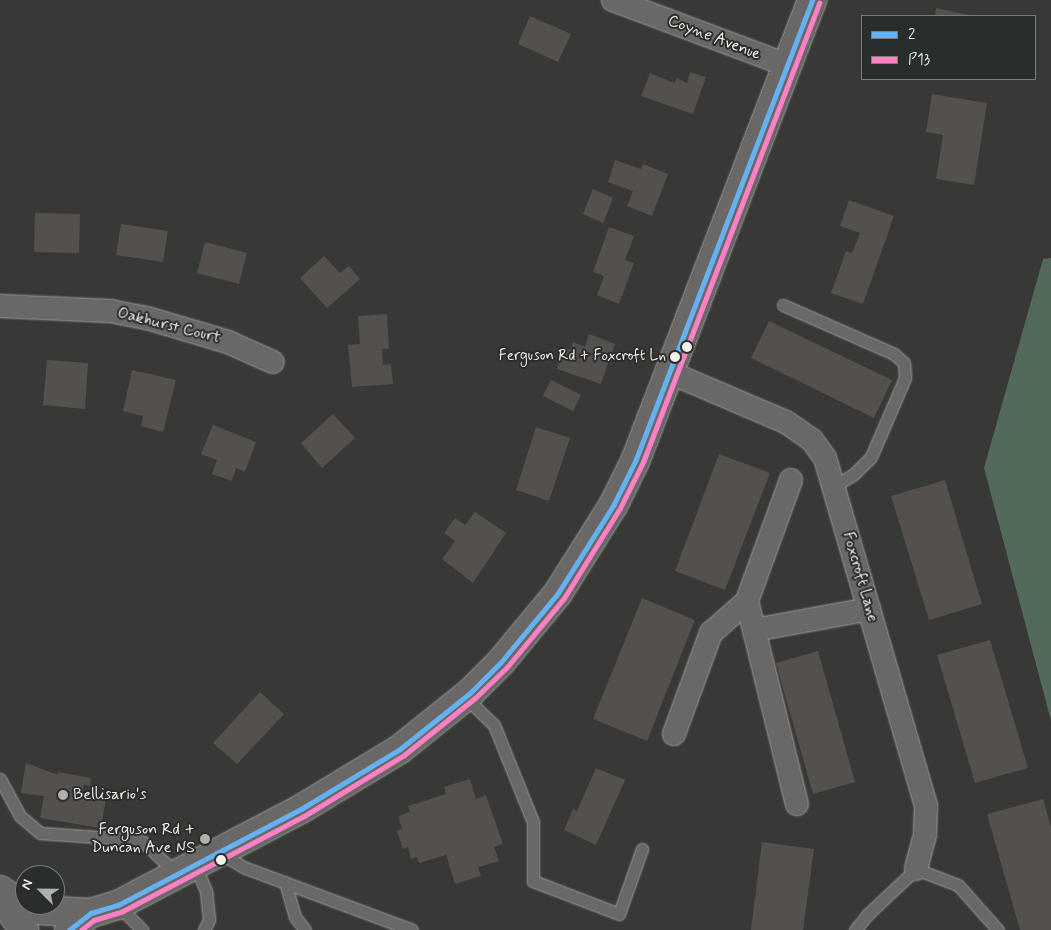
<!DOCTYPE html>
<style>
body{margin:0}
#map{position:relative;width:1051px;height:930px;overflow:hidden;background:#383837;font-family:Mynerve,sans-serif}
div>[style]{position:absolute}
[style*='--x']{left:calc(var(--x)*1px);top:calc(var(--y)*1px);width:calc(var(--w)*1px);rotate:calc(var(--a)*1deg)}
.green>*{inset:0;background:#53695a}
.building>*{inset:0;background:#54504e}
.roads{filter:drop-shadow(0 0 1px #9d9d9b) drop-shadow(0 0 1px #9d9d9b)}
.service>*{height:11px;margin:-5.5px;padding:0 5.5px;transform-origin:5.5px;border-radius:5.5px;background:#696866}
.minor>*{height:22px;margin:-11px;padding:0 11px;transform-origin:11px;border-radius:11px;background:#696866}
.tertiary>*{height:28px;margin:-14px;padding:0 14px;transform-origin:14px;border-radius:14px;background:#696866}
.primary>*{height:28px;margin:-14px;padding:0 14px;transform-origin:14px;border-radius:14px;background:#696866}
.bus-1>*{height:5px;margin:-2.5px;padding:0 2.5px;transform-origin:2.5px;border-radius:2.5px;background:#66b1f2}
.bus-2>*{height:5px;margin:-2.5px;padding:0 2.5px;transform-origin:2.5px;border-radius:2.5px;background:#ff80c5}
.dots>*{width:14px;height:14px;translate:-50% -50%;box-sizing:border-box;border:2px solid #2a2d2e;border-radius:50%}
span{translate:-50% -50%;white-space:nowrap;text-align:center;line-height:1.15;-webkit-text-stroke:4px #2a2d2e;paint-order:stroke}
.bus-label{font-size:15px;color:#f4f1e8}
.right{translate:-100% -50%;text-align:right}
.street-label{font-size:16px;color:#f4f1e8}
.poi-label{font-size:16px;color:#f4f1e8}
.left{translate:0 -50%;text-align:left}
.legend{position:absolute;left:861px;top:15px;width:175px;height:65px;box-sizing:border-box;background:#2a2d2e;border:1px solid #7b7b78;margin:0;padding:6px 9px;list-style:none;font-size:15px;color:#f4f1e8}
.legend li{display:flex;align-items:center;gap:10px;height:25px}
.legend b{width:25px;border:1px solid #7b7b78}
.north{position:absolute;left:15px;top:865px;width:50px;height:50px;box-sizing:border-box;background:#2a2d2e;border:1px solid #7b7b78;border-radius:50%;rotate:293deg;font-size:14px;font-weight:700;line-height:20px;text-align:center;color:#f4f1e8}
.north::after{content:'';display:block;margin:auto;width:18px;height:22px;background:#b2b0aa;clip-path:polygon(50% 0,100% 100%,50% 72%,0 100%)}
</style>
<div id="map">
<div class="green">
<div style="clip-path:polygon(1051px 258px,1051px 721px,984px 468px,1043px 259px)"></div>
</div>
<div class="building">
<div style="clip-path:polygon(936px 8px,970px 15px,970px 16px,935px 16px)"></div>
<div style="clip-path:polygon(530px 16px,571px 34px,558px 62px,518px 44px)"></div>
<div style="clip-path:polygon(690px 72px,706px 77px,693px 114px,641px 96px,650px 73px,674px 83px,677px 78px,687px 83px)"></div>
<div style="clip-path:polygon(932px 94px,987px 103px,974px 185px,936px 179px,943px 135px,926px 132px)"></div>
<div style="clip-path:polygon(615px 160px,641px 169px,643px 164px,668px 174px,652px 216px,627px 206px,633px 191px,608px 182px)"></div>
<div style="clip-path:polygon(593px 189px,613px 198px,603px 223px,583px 214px)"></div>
<div style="clip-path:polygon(849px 200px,894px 216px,863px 304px,831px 293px,846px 251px,852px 253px,860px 233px,840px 226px)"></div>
<div style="clip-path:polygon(35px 213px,80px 214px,79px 253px,34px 252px)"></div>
<div style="clip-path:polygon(121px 224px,168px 231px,163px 262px,116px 255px)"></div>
<div style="clip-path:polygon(609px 227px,634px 236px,625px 260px,634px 263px,619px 304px,597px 295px,604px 276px,593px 272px)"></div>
<div style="clip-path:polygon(205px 242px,247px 253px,239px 284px,197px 273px)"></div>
<div style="clip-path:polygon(324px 256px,340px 273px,349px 266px,360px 279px,327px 308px,300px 278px)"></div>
<div style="clip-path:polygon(387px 314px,389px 349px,382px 349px,383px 365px,391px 364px,393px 384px,352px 387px,348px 345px,360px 344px,358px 316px)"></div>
<div style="clip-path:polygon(769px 321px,892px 380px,874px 418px,751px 358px)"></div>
<div style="clip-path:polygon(589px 334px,615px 344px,601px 384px,557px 369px,564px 347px,571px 350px,573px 342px,585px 347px)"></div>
<div style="clip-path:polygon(47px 360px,88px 363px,85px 409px,43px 405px)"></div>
<div style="clip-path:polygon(132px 370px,176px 380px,163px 432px,141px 426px,143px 416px,123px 411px)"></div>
<div style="clip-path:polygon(551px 380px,581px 395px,573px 411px,543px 396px)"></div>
<div style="clip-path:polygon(333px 414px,355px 438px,322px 468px,301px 443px)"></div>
<div style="clip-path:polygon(213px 425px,256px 442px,245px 472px,236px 468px,232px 481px,212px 474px,217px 460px,201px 454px)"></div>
<div style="clip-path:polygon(536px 427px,570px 438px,549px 501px,516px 490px)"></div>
<div style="clip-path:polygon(719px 454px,770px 473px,725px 590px,675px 571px)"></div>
<div style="clip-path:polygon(945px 480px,982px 604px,929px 620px,891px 496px)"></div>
<div style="clip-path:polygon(475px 512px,506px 533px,473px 583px,442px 559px,455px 541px,444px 533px,455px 518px,465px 525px)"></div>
<div style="clip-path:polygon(642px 598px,695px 620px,647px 741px,593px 719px)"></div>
<div style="clip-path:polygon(990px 640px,1028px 768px,975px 783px,937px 655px)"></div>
<div style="clip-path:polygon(818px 651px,855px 782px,813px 794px,776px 663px)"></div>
<div style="clip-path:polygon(260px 692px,284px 714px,237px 764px,213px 743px)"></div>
<div style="clip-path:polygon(26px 763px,58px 775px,58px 772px,91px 778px,90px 786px,84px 785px,82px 794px,106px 798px,101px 828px,40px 818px,44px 796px,21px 793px)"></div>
<div style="clip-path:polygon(596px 768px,625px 780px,596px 845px,564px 830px,573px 809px,577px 811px)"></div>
<div style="clip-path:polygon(470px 779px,476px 799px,486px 795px,503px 844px,494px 847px,499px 861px,478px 867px,481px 876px,455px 884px,446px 855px,419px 863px,417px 857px,411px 859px,408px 847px,403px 849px,397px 831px,402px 829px,398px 816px,410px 812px,408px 806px,446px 794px,444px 787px)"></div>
<div style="clip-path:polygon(1043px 799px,1051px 827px,1051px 930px,1020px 930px,987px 814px)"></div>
<div style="clip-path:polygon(762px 842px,814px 849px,803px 930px,751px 930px)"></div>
</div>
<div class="roads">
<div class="service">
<div style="--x:783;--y:305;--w:121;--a:23.8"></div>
<div style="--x:894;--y:354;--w:13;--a:42"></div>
<div style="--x:904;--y:363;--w:15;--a:86"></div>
<div style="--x:905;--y:378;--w:86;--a:113.3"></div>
<div style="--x:871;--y:457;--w:24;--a:135"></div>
<div style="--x:854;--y:474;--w:22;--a:148"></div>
<div style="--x:465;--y:697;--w:40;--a:44"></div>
<div style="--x:494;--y:725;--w:105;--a:68.1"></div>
<div style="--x:533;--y:822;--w:59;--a:90"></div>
<div style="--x:533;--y:881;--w:92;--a:21"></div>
<div style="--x:619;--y:914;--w:69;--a:-70.5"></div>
<div style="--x:0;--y:779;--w:42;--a:61.6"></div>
<div style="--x:20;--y:816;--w:26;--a:40"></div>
<div style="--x:40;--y:833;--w:101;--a:4"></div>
<div style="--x:141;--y:840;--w:48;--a:43.3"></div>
<div style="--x:220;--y:853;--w:27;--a:31"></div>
<div style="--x:243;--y:867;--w:180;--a:20.4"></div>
<div style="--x:195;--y:865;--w:28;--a:67"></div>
<div style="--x:206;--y:891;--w:29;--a:84"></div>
<div style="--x:209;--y:920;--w:11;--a:117"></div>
<div style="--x:285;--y:882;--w:36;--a:74"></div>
<div style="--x:295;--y:917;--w:16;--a:52"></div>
<div style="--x:118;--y:905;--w:35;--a:46"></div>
<div style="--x:855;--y:930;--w:21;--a:-51"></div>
<div style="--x:868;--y:914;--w:66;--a:-43.2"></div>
<div style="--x:916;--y:869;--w:45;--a:20.9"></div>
<div style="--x:958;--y:885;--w:60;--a:48.4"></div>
</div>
<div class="minor">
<div style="--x:613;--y:0;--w:186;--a:20.5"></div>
<div style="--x:0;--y:306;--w:110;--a:2.6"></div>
<div style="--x:110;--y:311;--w:38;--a:11"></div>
<div style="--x:147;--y:318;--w:84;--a:16.5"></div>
<div style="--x:228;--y:342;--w:49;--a:24"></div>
<div style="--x:671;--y:373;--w:125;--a:23.1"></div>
<div style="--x:786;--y:422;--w:32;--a:35"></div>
<div style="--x:812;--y:440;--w:22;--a:54"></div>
<div style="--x:825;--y:458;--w:362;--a:73.8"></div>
<div style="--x:926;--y:806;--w:29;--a:92"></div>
<div style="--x:925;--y:835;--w:35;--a:105"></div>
<div style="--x:791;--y:480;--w:129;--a:110"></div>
<div style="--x:747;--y:601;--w:209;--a:76.2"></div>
<div style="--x:754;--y:630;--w:117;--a:-10.3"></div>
<div style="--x:674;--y:734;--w:108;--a:-69.9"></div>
<div style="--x:711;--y:633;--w:48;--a:-41.6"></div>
</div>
<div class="tertiary">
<div style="--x:69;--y:930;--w:28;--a:-38"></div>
<div style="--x:91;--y:913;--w:28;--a:-17"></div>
<div style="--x:118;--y:905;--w:207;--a:-27.7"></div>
<div style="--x:301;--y:809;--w:116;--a:-31.2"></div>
<div style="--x:400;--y:749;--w:90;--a:-38.7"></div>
<div style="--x:470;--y:693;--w:44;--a:-45"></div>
<div style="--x:501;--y:662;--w:89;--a:-50.4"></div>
<div style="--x:558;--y:593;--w:105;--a:-57.8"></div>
<div style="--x:614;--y:504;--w:50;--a:-63.9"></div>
<div style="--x:636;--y:459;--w:492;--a:-69"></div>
</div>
<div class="primary">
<div style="--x:0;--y:890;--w:27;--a:33"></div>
<div style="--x:23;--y:905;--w:15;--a:20"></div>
<div style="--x:37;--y:910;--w:54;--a:3.2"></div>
<div style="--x:0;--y:896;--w:42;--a:54.8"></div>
</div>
</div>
<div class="bus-1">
<div style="--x:69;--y:930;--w:28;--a:-38"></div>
<div style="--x:91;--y:913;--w:28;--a:-17"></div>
<div style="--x:118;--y:905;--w:207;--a:-27.7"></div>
<div style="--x:301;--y:809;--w:116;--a:-31.2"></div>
<div style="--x:400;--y:749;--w:90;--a:-38.7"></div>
<div style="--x:470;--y:693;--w:44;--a:-45"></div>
<div style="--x:501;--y:662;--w:89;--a:-50.4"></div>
<div style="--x:558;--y:593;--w:105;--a:-57.8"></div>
<div style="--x:614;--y:504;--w:50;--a:-63.9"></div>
<div style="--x:636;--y:459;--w:492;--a:-69"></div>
</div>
<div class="bus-2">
<div style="--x:81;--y:930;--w:16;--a:-38"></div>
<div style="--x:94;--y:920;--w:28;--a:-17"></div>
<div style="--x:121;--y:912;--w:207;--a:-27.7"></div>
<div style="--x:304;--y:816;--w:117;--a:-31.4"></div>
<div style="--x:404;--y:755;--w:91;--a:-38.8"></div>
<div style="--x:475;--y:698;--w:45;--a:-44.1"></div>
<div style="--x:507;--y:667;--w:89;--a:-50.4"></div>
<div style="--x:564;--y:598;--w:106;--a:-58.1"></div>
<div style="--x:620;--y:508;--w:51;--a:-63.4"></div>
<div style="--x:643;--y:462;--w:492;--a:-69"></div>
</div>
<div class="dots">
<div style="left:687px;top:347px;background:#f4f1e8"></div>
<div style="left:675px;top:357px;background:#f4f1e8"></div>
<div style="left:63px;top:795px;background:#b2b0aa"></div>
<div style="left:205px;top:839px;background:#b2b0aa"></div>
<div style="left:221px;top:860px;background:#f4f1e8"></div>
</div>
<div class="bus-label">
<span class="right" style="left:666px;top:357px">Ferguson Rd + Foxcroft Ln</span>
</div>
<div class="street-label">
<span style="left:714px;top:38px;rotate:21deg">Coyne Avenue</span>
<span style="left:169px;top:326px;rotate:14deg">Oakhurst Court</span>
<span style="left:860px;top:577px;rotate:74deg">Foxcroft Lane</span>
</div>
<div class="poi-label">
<span class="left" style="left:73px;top:795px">Bellisario's</span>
<span class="right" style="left:195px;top:839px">Ferguson Rd +<br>Duncan Ave NS</span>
</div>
<ul class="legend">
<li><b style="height:6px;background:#66b1f2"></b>2</li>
<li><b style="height:6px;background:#ff80c5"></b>P13</li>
</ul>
<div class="north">N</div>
</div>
